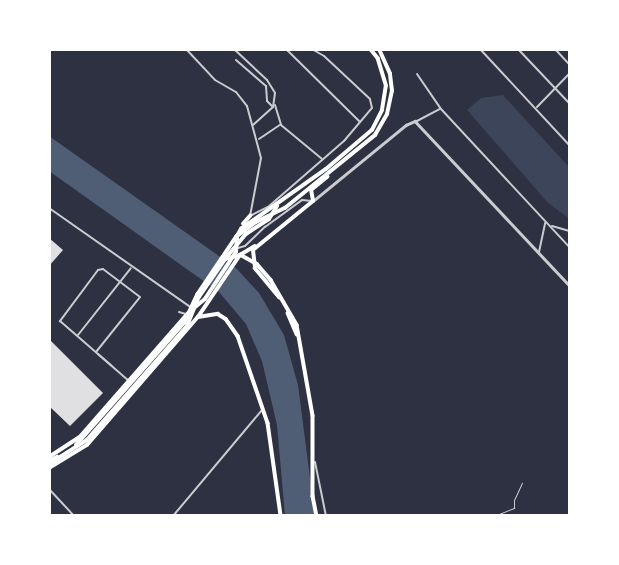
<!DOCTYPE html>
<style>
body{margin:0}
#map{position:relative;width:619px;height:565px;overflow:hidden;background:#2d3142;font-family:Inter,sans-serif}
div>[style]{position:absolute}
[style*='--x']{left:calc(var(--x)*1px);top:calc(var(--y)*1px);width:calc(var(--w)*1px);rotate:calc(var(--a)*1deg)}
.green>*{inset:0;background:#3c4559}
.water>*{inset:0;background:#4f5d75}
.building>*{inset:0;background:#e0e0e3}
.service>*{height:1px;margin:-0.5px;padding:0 0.5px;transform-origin:0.5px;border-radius:0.5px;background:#caccd0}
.minor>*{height:2px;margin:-1px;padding:0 1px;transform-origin:1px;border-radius:1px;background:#caccd0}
.tertiary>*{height:2.5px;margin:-1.25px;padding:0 1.25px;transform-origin:1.25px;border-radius:1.25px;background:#caccd0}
.primary>*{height:3.5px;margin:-1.75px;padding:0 1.75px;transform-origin:1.75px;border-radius:1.75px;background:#fff}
.trunk>*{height:3.5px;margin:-1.75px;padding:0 1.75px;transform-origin:1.75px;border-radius:1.75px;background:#fff}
span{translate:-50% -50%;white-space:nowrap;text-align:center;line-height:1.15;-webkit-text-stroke:5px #fff;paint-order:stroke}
.frame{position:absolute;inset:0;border:51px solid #fff;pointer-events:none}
</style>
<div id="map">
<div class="green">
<div style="clip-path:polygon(503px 95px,570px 168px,570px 219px,548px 203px,467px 110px,481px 98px)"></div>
</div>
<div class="water">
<div style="clip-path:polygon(49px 136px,236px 268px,259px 293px,284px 335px,298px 385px,315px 516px,285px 516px,277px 425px,262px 361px,246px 324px,219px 292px,49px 171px)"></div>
</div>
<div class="building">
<div style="clip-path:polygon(49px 238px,63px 250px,49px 266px)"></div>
<div style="clip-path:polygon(49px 339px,103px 393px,70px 426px,49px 406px)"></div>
</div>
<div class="service">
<div style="--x:494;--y:516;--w:22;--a:-22"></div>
<div style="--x:514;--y:508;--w:8;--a:-90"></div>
<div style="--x:514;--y:500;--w:19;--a:-65"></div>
</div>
<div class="minor">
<div style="--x:186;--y:49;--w:42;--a:46.9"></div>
<div style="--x:215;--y:80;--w:24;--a:30"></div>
<div style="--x:236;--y:92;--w:18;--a:52"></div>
<div style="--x:247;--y:106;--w:54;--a:74.9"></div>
<div style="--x:261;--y:158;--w:59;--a:100.7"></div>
<div style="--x:234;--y:49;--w:45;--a:43.2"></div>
<div style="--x:267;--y:80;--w:15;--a:58"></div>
<div style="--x:275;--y:93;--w:14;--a:98"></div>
<div style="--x:273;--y:107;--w:27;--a:138"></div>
<div style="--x:286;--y:49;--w:104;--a:44.6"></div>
<div style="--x:480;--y:49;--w:132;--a:47.1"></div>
<div style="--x:518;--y:49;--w:76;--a:46.6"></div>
<div style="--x:555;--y:49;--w:22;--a:47"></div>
<div style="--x:236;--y:60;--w:40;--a:41"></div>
<div style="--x:266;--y:86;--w:15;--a:86"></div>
<div style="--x:267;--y:101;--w:7;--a:45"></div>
<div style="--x:417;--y:74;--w:42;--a:55.6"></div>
<div style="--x:441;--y:109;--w:190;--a:47.1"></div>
<div style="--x:275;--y:105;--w:21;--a:73"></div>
<div style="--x:281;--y:125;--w:53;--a:39.7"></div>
<div style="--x:537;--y:107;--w:47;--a:-45.9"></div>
<div style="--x:417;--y:121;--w:26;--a:-28"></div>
<div style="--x:259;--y:139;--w:25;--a:-34"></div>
<div style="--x:49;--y:208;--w:171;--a:35"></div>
<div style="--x:250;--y:216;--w:20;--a:-27"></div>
<div style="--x:268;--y:207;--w:101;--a:-41"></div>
<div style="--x:344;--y:141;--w:43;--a:-49.7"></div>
<div style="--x:372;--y:108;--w:9;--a:-103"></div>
<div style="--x:370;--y:99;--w:63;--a:-136.9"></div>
<div style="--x:324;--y:56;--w:14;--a:-150"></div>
<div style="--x:552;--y:226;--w:19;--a:16"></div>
<div style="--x:238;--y:248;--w:7;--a:-16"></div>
<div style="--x:245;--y:246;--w:28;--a:-44"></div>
<div style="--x:265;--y:227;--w:46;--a:-36.1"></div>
<div style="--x:302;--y:200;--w:10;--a:6"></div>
<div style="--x:539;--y:252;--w:30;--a:-78"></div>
<div style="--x:179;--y:312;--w:7;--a:16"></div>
<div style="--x:78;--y:335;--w:85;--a:-51.7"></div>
<div style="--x:96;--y:352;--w:70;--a:-51.3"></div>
<div style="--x:140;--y:297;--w:46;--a:-142.9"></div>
<div style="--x:103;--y:269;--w:5;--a:169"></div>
<div style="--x:98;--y:270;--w:64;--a:126.7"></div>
<div style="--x:60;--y:321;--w:91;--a:41"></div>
<div style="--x:98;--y:354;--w:18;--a:41"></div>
<div style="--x:315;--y:462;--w:55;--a:78.5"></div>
<div style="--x:49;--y:489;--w:37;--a:47"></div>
<div style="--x:173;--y:516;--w:138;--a:-50"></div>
</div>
<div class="tertiary">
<div style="--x:313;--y:201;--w:120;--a:-39.3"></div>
<div style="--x:406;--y:125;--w:10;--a:-24"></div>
<div style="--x:415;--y:121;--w:226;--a:46.8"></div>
</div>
<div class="primary">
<div style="--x:243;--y:224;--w:11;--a:-49"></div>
<div style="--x:225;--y:259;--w:33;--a:-50"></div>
<div style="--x:246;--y:234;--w:27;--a:-33"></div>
<div style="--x:269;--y:219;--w:15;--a:-58"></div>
<div style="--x:255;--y:267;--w:17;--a:-97"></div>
<div style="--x:253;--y:250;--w:77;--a:-39.2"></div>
<div style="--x:313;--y:201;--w:11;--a:-100"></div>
<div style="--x:311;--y:190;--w:21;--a:-39"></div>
<div style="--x:255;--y:268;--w:38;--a:50"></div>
<div style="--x:194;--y:308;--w:14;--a:-39"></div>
<div style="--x:205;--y:299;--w:56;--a:-56.6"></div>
<div style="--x:236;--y:252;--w:16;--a:-86"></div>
<div style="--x:237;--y:236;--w:8;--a:-60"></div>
<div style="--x:241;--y:229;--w:104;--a:-35.2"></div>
<div style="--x:326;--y:169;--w:60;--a:-40.3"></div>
<div style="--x:372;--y:130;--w:22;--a:-63"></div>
<div style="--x:382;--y:110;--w:24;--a:-81"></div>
<div style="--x:386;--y:86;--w:28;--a:-107"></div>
<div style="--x:378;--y:59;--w:13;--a:-129"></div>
<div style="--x:288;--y:313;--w:23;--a:67"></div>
<div style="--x:198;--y:317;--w:75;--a:-55.9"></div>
<div style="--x:240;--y:255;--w:17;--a:-31"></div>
<div style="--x:76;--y:445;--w:163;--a:-48.5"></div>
<div style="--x:184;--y:323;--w:31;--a:-65"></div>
<div style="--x:197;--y:295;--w:70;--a:-56.1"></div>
<div style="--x:236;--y:237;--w:25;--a:-37"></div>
<div style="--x:256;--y:222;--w:32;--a:-26"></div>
<div style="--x:285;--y:208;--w:116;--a:-39"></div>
<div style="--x:375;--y:135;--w:24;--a:-60"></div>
<div style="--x:387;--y:114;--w:24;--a:-78"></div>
<div style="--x:392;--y:91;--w:17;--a:-97"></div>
<div style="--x:390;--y:74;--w:27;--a:-114"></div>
<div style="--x:49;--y:457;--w:37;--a:-33"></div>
<div style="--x:80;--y:437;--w:164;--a:-48.9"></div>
<div style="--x:49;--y:461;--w:9;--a:-27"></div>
</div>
<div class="trunk">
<div style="--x:49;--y:464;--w:45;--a:-32.3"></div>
<div style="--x:87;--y:440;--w:152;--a:-48.7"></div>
<div style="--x:187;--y:326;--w:31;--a:-68"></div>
<div style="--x:199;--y:297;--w:46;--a:-55.6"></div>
<div style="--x:225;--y:259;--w:16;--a:-14"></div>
<div style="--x:241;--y:255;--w:18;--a:29"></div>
<div style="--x:257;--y:264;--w:21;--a:49"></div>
<div style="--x:271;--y:280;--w:52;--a:60"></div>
<div style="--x:297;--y:325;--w:92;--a:80"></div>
<div style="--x:313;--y:416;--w:80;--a:90"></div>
<div style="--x:313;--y:496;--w:20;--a:79"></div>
<div style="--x:49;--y:468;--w:44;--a:-31.2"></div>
<div style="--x:87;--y:445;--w:169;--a:-49.1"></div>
<div style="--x:198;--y:317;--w:20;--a:-9"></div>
<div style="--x:218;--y:314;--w:9;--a:32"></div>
<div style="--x:226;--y:319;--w:21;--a:55"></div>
<div style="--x:238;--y:336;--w:92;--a:71"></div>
<div style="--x:268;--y:423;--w:94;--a:82"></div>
</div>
<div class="frame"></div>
</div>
